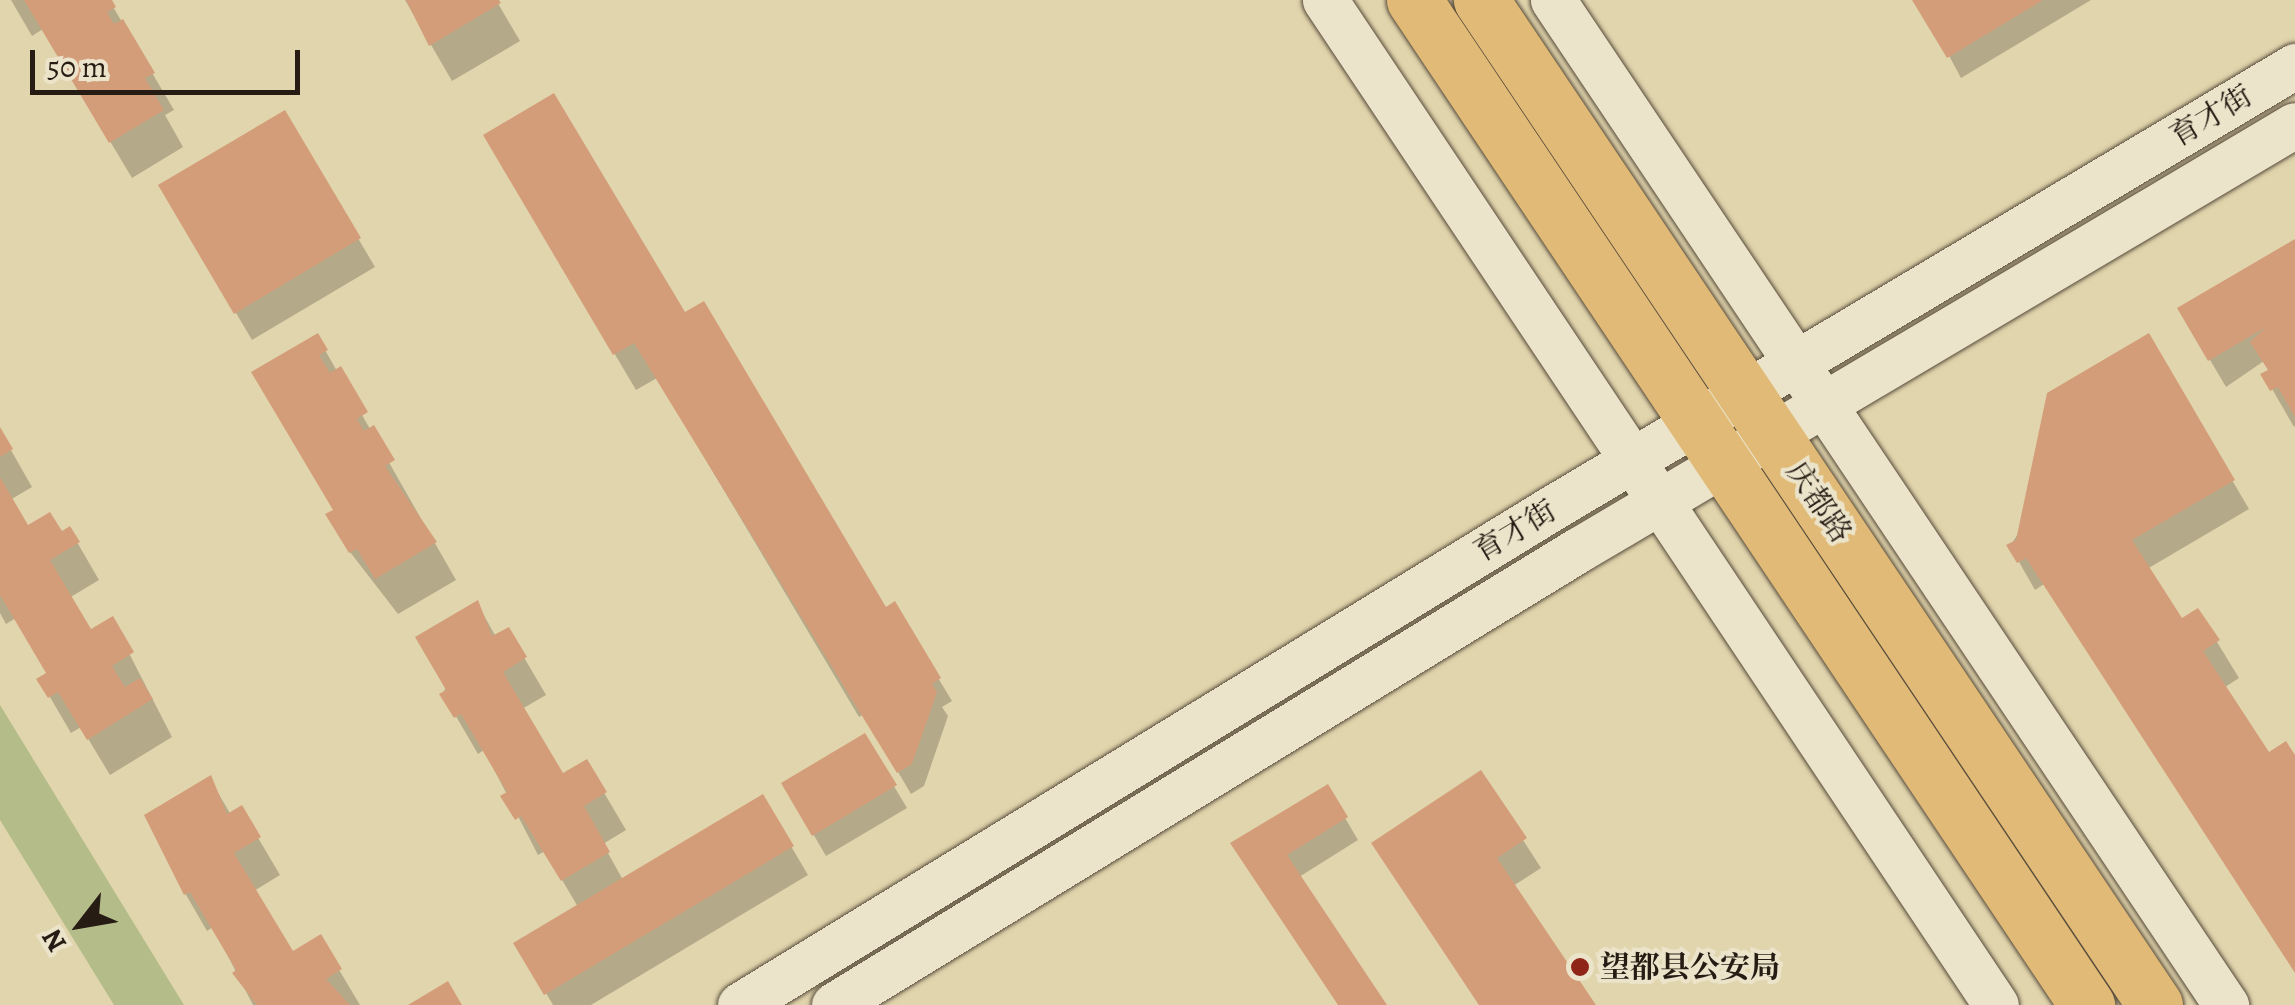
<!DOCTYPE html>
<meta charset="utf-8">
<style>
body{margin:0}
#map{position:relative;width:2295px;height:1005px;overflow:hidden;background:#e1d5ad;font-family:Alegreya,"Noto Serif SC",serif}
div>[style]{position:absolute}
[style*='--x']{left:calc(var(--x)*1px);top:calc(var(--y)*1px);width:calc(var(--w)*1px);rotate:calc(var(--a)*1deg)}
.green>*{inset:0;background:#b4bd89}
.shadow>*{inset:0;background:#0003}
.building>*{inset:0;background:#d49d7a}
.roads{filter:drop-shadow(0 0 2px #564a3a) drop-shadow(0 0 2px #564a3a)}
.minor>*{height:45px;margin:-22.5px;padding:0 22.5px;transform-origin:22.5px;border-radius:22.5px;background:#ece4ca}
.highway>*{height:55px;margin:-27.5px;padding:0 27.5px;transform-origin:27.5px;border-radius:27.5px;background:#e0ba76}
.dots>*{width:28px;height:28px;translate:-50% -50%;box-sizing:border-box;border:5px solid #ece4ca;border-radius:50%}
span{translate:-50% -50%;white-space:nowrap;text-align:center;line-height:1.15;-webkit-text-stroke:8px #ece4ca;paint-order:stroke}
.street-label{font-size:30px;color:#271c14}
.poi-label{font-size:30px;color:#271c14;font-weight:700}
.left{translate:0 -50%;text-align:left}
.north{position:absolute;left:30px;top:875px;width:100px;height:100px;-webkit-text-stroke:8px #ece4ca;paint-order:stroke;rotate:239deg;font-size:28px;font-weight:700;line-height:40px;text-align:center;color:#271c14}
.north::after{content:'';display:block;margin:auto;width:35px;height:45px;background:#271c14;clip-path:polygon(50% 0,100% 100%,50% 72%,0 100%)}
.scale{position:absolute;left:30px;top:50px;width:270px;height:45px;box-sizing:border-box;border:5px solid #271c14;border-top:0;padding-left:12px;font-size:30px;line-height:35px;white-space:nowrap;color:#271c14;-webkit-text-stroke:8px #ece4ca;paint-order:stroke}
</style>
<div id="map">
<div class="green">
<div style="clip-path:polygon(0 705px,184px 1005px,114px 1005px,0 820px)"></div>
</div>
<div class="shadow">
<div style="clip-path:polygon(11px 0,109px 0,174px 110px,165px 115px,183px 147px,132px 178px,43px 29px,32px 36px)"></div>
<div style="clip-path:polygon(405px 0,496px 0,520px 41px,452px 81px)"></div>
<div style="clip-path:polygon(1919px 0,2091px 0,1961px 78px)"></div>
<div style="clip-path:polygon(284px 113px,375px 267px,252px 340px,161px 186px)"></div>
<div style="clip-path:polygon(486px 136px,684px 315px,885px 610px,894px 605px,952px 701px,942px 707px,948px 716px,924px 786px,911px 794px,864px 714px,859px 717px,657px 378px,636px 390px)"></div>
<div style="clip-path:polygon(2295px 242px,2295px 426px,2294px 427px,2264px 375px,2271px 372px,2264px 361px,2226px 387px,2180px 309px)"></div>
<div style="clip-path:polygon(317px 336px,456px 580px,398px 614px,350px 552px,336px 511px,255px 373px)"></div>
<div style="clip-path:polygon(2148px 337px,2249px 509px,2147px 569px,2179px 623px,2197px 611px,2217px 642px,2239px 678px,2222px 689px,2266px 757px,2295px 760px,2295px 972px,2044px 584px,2035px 590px,2010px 546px)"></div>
<div style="clip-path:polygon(0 431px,32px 487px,10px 500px,27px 528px,61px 535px,70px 530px,99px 580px,69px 598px,90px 633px,112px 620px,172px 737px,110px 775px,81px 727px,71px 733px,40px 680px,48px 674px,16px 618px,6px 624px,0 613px)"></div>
<div style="clip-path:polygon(477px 603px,496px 637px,508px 630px,546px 695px,522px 709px,563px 776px,586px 762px,626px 830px,603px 844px,623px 880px,762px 797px,808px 875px,591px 1005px,553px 1005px,517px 943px,578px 907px,545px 851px,538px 855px,484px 750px,478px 754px,443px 694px)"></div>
<div style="clip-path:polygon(864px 736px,907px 808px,826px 856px,784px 784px)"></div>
<div style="clip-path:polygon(1480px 773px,1541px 868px,1513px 886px,1593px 1005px,1479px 1005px,1374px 844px)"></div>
<div style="clip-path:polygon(210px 779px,231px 815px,241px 809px,280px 875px,254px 891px,292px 955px,320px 938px,360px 1005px,253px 1005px,213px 927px,207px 931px,174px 874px)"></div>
<div style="clip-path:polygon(1327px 787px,1358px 840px,1299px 877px,1384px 1005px,1339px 1005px,1233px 844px)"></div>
</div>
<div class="building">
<div style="clip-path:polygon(24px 0,112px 0,116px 7px,107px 12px,114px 24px,123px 19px,155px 73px,145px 78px,164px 110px,109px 143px)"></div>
<div style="clip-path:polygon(406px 0,499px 0,501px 3px,429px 46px)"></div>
<div style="clip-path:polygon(1912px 0,2043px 0,1947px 58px)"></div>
<div style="clip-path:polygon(554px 93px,685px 312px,704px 301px,886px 607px,895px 601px,941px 678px,932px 684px,937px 692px,912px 764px,897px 773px,634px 343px,613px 355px,483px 135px)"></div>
<div style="clip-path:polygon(285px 110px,361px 238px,234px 314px,158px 185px)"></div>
<div style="clip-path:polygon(2295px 239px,2295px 417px,2278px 387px,2270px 391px,2260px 374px,2268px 370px,2250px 342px,2266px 327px,2208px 361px,2177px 308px)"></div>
<div style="clip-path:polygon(318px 333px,328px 350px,319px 355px,330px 373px,341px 366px,368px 412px,357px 419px,364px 431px,374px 425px,395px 460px,385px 466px,437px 542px,375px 579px,357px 549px,349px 553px,325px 514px,333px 510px,251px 372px)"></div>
<div style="clip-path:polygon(2149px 333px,2235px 480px,2132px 540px,2182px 618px,2198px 608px,2220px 640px,2203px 651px,2269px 752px,2286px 741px,2295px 755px,2295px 973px,2026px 558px,2017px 563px,2006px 545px,2016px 540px,2047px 393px)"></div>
<div style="clip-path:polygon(0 427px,13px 449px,0 457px)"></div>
<div style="clip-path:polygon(0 477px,28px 525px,50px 512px,62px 531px,70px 526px,80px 542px,50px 560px,91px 629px,113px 616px,134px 652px,112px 666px,125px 687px,140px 678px,153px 699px,87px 740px,58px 692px,48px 698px,36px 679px,46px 673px,0 595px)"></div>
<div style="clip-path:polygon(478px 600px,492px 636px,509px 627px,527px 657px,503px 672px,563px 773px,587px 759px,607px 792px,584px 806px,610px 852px,561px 881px,521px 816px,515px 820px,500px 796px,507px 792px,461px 714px,454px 718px,439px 694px,446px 690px,415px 637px)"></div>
<div style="clip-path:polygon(865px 733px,897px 785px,812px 836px,781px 783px)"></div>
<div style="clip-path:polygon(1481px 770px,1527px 838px,1497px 858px,1596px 1005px,1479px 1005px,1371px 843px)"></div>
<div style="clip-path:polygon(211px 775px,227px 814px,242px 805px,261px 837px,234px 853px,293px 951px,321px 934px,342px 969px,326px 979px,350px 1005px,257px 1005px,232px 973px,236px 970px,190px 892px,184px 895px,144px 815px)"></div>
<div style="clip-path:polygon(1328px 784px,1348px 817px,1287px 855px,1387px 1005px,1338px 1005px,1230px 843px)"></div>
<div style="clip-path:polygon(763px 794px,794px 846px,544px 995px,513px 943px)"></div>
<div style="clip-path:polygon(448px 981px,462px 1005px,408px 1005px)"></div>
</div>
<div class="roads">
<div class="minor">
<div style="--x:1325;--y:0;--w:1208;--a:56.27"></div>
<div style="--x:1553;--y:0;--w:1210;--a:56.19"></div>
<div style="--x:740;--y:1005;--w:952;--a:-31.47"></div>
<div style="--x:1552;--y:508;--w:865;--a:-30.75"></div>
<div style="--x:834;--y:1005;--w:872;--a:-31.45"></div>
<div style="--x:1578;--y:550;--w:833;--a:-30.66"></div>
</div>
<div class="highway">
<div style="--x:1414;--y:0;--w:1210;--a:56.19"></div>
<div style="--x:1481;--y:0;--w:1210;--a:56.15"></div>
</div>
</div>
<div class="dots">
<div style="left:1580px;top:967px;background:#8f2418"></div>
</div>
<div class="street-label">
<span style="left:2211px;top:116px;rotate:-31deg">育才街</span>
<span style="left:1819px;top:502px;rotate:56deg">庆都路</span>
<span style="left:1515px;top:531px;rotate:-31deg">育才街</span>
</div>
<div class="poi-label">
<span class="left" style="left:1600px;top:967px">望都县公安局</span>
</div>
<div class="north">N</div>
<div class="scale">50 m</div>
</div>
